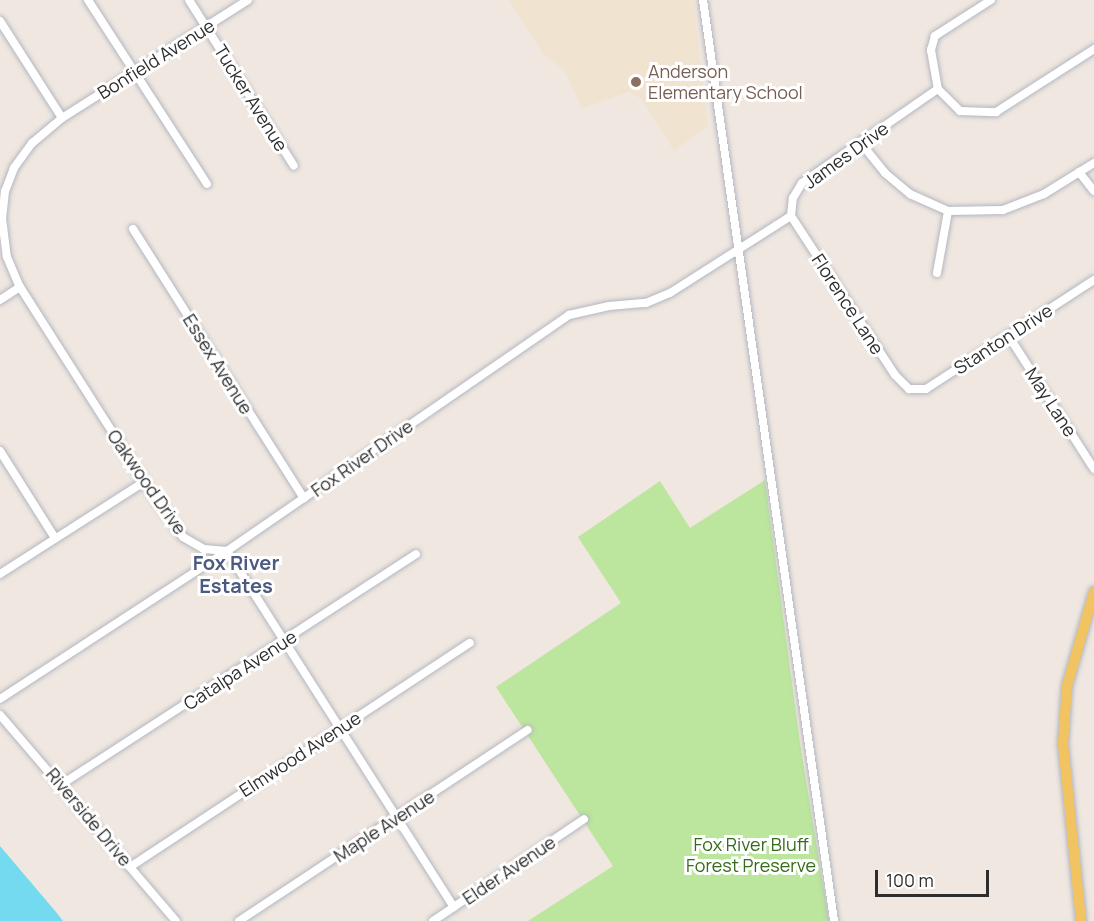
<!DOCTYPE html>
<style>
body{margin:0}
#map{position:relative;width:1094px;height:921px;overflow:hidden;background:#efe7e0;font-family:Manrope,sans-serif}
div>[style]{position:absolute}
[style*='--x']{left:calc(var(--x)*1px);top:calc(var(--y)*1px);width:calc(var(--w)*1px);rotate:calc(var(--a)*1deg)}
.education>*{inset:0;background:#f0e3d0}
.green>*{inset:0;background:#bce59d}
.water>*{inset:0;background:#74daf0}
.roads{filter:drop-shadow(0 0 2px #b3b7c1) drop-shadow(0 0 2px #b3b7c1)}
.minor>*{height:8px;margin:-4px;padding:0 4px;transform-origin:4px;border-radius:4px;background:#fff}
.major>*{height:10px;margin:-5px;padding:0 5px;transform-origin:5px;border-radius:5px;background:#f2c461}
.dots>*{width:16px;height:16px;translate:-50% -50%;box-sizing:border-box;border:3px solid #fff;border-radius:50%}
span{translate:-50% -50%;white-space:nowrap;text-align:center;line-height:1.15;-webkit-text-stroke:6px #fff;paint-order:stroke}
.street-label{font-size:18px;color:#2d2d2d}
.education-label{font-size:18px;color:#785e54}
.left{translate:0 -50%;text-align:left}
.park-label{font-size:18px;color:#336d1a}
.neighbourhood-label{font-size:20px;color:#4c5a7f;font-weight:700}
.scale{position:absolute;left:875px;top:870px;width:114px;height:27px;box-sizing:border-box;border:3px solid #2d2d2d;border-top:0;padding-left:8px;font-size:18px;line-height:21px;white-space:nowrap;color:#2d2d2d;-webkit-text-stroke:4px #fff;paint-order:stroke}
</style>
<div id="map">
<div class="education">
<div style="clip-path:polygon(509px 0,693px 0,708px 126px,674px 151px,642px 99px,629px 92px,582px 108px,565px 71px,543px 54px)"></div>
</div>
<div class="green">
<div style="clip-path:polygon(765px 480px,800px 743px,829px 921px,528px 921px,613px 866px,496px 687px,621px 603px,578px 537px,660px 481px,690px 528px)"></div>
</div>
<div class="water">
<div style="clip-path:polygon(0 846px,56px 912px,63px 921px,0 921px)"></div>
</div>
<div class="roads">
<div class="minor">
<div style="--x:88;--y:0;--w:219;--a:57.1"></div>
<div style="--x:189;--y:0;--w:196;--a:57.7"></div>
<div style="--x:248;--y:0;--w:220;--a:147.6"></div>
<div style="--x:62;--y:118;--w:39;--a:140"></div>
<div style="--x:32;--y:143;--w:31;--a:126"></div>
<div style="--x:14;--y:168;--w:25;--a:111"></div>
<div style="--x:5;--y:191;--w:27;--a:96"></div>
<div style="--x:2;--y:218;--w:39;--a:83"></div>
<div style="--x:7;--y:257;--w:33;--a:67"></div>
<div style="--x:20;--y:287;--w:231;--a:57.5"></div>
<div style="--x:144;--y:482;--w:67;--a:54.7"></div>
<div style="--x:183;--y:537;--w:24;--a:30"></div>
<div style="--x:204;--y:549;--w:23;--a:5"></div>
<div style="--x:227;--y:551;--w:422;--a:57.5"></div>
<div style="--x:703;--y:0;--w:930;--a:81.9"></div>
<div style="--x:991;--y:0;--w:67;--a:147.3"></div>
<div style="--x:935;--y:36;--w:15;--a:106"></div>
<div style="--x:931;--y:50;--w:40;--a:80"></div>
<div style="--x:938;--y:89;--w:31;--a:45"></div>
<div style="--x:960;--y:111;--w:36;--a:2"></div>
<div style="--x:996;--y:112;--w:117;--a:-32.7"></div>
<div style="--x:0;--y:21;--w:115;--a:57.4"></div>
<div style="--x:860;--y:142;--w:40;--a:51"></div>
<div style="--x:885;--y:173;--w:33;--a:40"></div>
<div style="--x:910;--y:194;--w:42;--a:24.1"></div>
<div style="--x:948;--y:211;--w:55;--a:-1"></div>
<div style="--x:1003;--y:210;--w:44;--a:-21.3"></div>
<div style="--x:1044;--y:194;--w:59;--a:-31.8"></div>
<div style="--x:1079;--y:172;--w:24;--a:52"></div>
<div style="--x:791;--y:216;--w:190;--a:56.8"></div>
<div style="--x:895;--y:375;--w:20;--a:45"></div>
<div style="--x:909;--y:389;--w:17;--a:0"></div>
<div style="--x:926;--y:389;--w:200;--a:-33"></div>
<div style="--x:133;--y:229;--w:319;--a:57.6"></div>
<div style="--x:937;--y:273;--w:63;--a:-79.9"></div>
<div style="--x:0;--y:300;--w:24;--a:-33"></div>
<div style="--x:1008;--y:335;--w:159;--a:57.3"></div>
<div style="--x:0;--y:451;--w:103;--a:57.7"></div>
<div style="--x:0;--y:574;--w:171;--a:-32.6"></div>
<div style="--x:0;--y:699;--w:271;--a:-33.1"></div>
<div style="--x:227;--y:551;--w:416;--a:-34.6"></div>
<div style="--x:569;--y:315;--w:41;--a:-12.7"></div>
<div style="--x:609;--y:306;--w:37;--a:-5"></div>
<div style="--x:646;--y:303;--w:26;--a:-23"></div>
<div style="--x:670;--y:293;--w:143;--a:-32.5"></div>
<div style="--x:791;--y:216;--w:18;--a:-84"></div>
<div style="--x:793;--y:198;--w:17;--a:-59"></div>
<div style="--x:802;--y:183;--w:165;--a:-34.7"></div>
<div style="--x:0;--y:715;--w:271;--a:49.5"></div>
<div style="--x:62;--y:784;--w:422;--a:-33"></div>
<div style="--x:130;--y:867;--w:407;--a:-33.4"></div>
<div style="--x:239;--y:921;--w:346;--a:-33.5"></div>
<div style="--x:433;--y:921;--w:182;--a:-34"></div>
</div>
<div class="major">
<div style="--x:1081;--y:921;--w:178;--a:-95.8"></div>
<div style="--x:1063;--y:744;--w:58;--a:-86.1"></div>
<div style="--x:1067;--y:686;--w:98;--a:-74"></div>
</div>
</div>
<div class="dots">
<div style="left:636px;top:82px;background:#8d6e63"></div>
</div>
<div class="street-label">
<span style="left:156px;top:59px;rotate:-32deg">Bonfield Avenue</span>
<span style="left:251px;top:98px;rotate:58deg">Tucker Avenue</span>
<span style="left:846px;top:155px;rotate:-36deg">James Drive</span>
<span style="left:848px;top:304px;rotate:57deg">Florence Lane</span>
<span style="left:1003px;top:339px;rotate:-33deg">Stanton Drive</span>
<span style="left:218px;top:364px;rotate:58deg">Essex Avenue</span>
<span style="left:1051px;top:402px;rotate:57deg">May Lane</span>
<span style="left:362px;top:458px;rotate:-35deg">Fox River Drive</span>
<span style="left:147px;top:482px;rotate:55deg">Oakwood Drive</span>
<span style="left:240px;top:670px;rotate:-33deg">Catalpa Avenue</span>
<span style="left:300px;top:754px;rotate:-33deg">Elmwood Avenue</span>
<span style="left:89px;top:817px;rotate:50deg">Riverside Drive</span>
<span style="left:384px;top:826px;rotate:-33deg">Maple Avenue</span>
<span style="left:509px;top:870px;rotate:-34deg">Elder Avenue</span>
</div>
<div class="education-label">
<span class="left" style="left:648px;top:82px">Anderson<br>Elementary School</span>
</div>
<div class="park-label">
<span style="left:751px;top:855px">Fox River Bluff<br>Forest Preserve</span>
</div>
<div class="neighbourhood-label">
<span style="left:236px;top:574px">Fox River<br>Estates</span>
</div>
<div class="scale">100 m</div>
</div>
